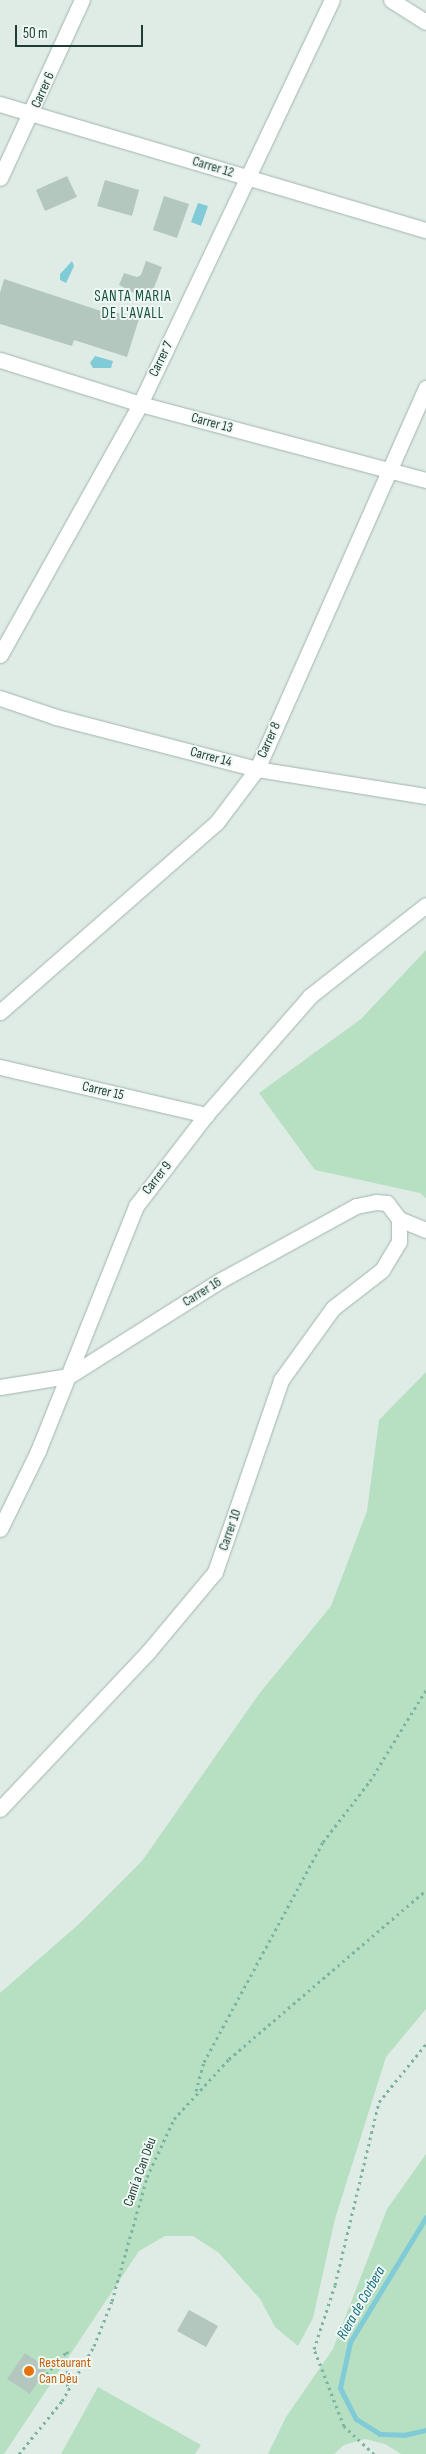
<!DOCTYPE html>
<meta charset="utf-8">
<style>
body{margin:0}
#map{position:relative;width:426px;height:2454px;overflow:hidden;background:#dfece6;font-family:"Sofia Sans Condensed",sans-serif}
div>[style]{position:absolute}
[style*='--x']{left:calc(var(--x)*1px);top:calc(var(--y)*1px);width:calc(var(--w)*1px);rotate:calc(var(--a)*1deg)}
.green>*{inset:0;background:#b6e0c1}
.water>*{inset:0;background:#81cad7}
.stream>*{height:5px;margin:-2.5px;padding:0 2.5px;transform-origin:2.5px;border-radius:2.5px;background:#81cad7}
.building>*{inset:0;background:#b4c7bf}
.path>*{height:3px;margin-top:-1.5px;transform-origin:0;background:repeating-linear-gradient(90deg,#7cb3a1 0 2.5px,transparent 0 6.5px)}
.roads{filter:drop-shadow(0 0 1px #a1b4ad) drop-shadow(0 0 1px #a1b4ad)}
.street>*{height:15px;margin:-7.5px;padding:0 7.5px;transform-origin:7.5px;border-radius:7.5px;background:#fff}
.dots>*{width:14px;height:14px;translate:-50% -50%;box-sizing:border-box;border:2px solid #f0f8f4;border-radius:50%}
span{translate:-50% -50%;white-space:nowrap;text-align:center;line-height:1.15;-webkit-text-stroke:4px #f0f8f4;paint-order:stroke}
.street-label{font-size:14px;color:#1e3e35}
.food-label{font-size:14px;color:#c56008}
.left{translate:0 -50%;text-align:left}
.neighbourhood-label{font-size:15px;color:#185243;letter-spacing:1px}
.water-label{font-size:15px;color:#136e7f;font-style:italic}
.scale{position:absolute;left:15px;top:25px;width:128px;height:22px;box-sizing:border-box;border:2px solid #1e3e35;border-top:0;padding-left:6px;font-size:15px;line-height:18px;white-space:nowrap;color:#1e3e35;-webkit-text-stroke:4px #f0f8f4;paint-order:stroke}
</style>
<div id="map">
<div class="green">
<div style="clip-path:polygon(426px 950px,426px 1198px,420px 1193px,315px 1170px,259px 1093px,361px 1019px)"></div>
<div style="clip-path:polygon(426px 1372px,426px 2009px,386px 2057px,335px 2219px,313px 2318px,298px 2346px,275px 2327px,260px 2299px,219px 2253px,193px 2236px,165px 2236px,139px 2251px,4px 2454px,0 2454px,0 1993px,79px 1924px,142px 1861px,259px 1694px,331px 1606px,367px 1511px,379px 1420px)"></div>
<div style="clip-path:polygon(426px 2154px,426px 2454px,401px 2454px,385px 2444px,365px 2439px,344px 2445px,334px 2454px,268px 2454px,286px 2417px,333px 2349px,387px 2209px)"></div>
<div style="clip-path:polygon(98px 2387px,201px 2445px,195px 2454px,61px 2454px)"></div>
</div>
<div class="water">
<div style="clip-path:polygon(198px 203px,208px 206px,201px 226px,191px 222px)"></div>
<div style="clip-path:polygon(72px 261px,74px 266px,66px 283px,60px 280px,60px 274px)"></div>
<div style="clip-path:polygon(95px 356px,113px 361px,111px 368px,93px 368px,90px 363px)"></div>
</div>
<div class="stream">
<div style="--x:426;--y:2217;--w:146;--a:121.3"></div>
<div style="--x:350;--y:2342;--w:47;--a:102.3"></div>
<div style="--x:340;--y:2388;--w:35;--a:63"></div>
<div style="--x:356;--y:2419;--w:28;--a:32"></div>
<div style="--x:380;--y:2434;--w:24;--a:2"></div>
<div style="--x:404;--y:2435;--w:23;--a:-13"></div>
</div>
<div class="building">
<div style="clip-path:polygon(67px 176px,77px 197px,45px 211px,36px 190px)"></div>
<div style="clip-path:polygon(105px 180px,139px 190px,132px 216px,97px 206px)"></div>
<div style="clip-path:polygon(164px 196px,189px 204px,177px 238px,153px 230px)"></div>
<div style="clip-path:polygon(146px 261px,162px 267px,149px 301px,119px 285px,124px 273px,137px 277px,141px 275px)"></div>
<div style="clip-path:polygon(4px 279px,107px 313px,108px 310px,139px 319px,127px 357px,74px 340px,72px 346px,0 324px,0 293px)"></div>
<div style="clip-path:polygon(189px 2310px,218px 2326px,206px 2347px,177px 2331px)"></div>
<div style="clip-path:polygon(25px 2353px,47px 2368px,30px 2394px,7px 2379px)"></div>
</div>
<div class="path">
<div style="--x:196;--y:2091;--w:30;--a:-75"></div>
<div style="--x:204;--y:2062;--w:250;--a:-61.6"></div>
<div style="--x:323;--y:1842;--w:77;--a:-52.4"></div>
<div style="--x:370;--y:1781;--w:107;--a:-58.4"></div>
<div style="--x:42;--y:2379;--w:38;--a:-48"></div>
<div style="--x:67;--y:2351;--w:39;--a:89"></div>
<div style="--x:19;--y:2454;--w:68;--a:-50.9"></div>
<div style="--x:62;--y:2401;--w:64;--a:-59.8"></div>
<div style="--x:94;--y:2346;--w:48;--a:-68.2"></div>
<div style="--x:112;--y:2301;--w:129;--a:-74.2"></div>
<div style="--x:147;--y:2177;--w:64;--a:-65"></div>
<div style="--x:174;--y:2119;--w:81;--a:-47.5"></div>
<div style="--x:229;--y:2059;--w:260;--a:-40.6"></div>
<div style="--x:374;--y:2454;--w:41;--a:-137"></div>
<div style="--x:344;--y:2426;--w:83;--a:-111.3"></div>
<div style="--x:314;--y:2349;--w:67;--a:-71.8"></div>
<div style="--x:335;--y:2285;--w:188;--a:-76.5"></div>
<div style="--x:379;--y:2102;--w:75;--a:-51"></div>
</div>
<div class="roads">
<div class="street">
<div style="--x:391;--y:0;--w:41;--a:32.2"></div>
<div style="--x:0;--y:104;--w:444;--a:16.5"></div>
<div style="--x:0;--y:178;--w:196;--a:-65.3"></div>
<div style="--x:0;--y:360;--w:147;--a:17.4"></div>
<div style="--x:140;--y:404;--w:296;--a:14.9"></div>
<div style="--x:0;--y:655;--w:287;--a:-60.8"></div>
<div style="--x:140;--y:404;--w:447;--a:-64.6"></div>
<div style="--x:0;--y:698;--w:59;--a:18.7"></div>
<div style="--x:56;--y:717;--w:208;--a:14.5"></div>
<div style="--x:257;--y:769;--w:171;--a:9.1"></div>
<div style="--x:0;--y:1012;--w:288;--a:-41.2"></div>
<div style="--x:217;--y:822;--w:66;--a:-53"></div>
<div style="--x:257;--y:769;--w:417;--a:-66.1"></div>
<div style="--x:0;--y:1067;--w:212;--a:13.1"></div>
<div style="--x:399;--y:1219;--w:29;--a:22"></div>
<div style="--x:0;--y:1387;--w:70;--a:-9.1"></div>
<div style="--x:69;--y:1376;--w:180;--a:-32.3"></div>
<div style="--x:221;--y:1280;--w:154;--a:-28.7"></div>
<div style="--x:356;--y:1206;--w:20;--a:-11"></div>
<div style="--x:376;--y:1202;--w:11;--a:5"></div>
<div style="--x:387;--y:1203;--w:20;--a:53"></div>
<div style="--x:0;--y:1529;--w:87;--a:-64"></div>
<div style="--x:38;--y:1451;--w:264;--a:-68.2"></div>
<div style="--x:136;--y:1206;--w:115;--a:-52.4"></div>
<div style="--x:206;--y:1115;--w:158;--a:-48.8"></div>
<div style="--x:310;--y:996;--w:147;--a:-38.1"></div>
<div style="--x:0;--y:1809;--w:216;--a:-46.7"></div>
<div style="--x:148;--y:1652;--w:104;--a:-50.1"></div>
<div style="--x:215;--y:1572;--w:203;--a:-71"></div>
<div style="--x:281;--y:1380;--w:89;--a:-54.2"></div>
<div style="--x:333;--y:1308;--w:62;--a:-37.8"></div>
<div style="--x:382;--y:1270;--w:33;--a:-59"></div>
<div style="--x:399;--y:1242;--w:23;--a:-90"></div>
</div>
</div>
<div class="dots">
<div style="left:29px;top:2371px;background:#e8710a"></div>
</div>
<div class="street-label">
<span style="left:43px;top:90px;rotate:-66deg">Carrer 6</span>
<span style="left:213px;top:167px;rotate:17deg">Carrer 12</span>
<span style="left:161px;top:359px;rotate:-64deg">Carrer 7</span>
<span style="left:212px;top:423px;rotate:15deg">Carrer 13</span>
<span style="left:269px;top:740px;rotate:-66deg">Carrer 8</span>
<span style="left:211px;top:757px;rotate:15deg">Carrer 14</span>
<span style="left:103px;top:1091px;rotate:13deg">Carrer 15</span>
<span style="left:157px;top:1178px;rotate:-52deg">Carrer 9</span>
<span style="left:202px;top:1292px;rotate:-32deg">Carrer 16</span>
<span style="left:230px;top:1530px;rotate:-71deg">Carrer 10</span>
<span style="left:140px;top:2172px;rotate:-70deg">Camí a Can Déu</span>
</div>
<div class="food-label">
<span class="left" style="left:39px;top:2371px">Restaurant<br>Can Déu</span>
</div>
<div class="neighbourhood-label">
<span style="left:133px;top:305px">SANTA MARIA<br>DE L'AVALL</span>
</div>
<div class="water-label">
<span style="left:361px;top:2303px;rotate:-60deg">Riera de Corbera</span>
</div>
<div class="scale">50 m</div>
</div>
